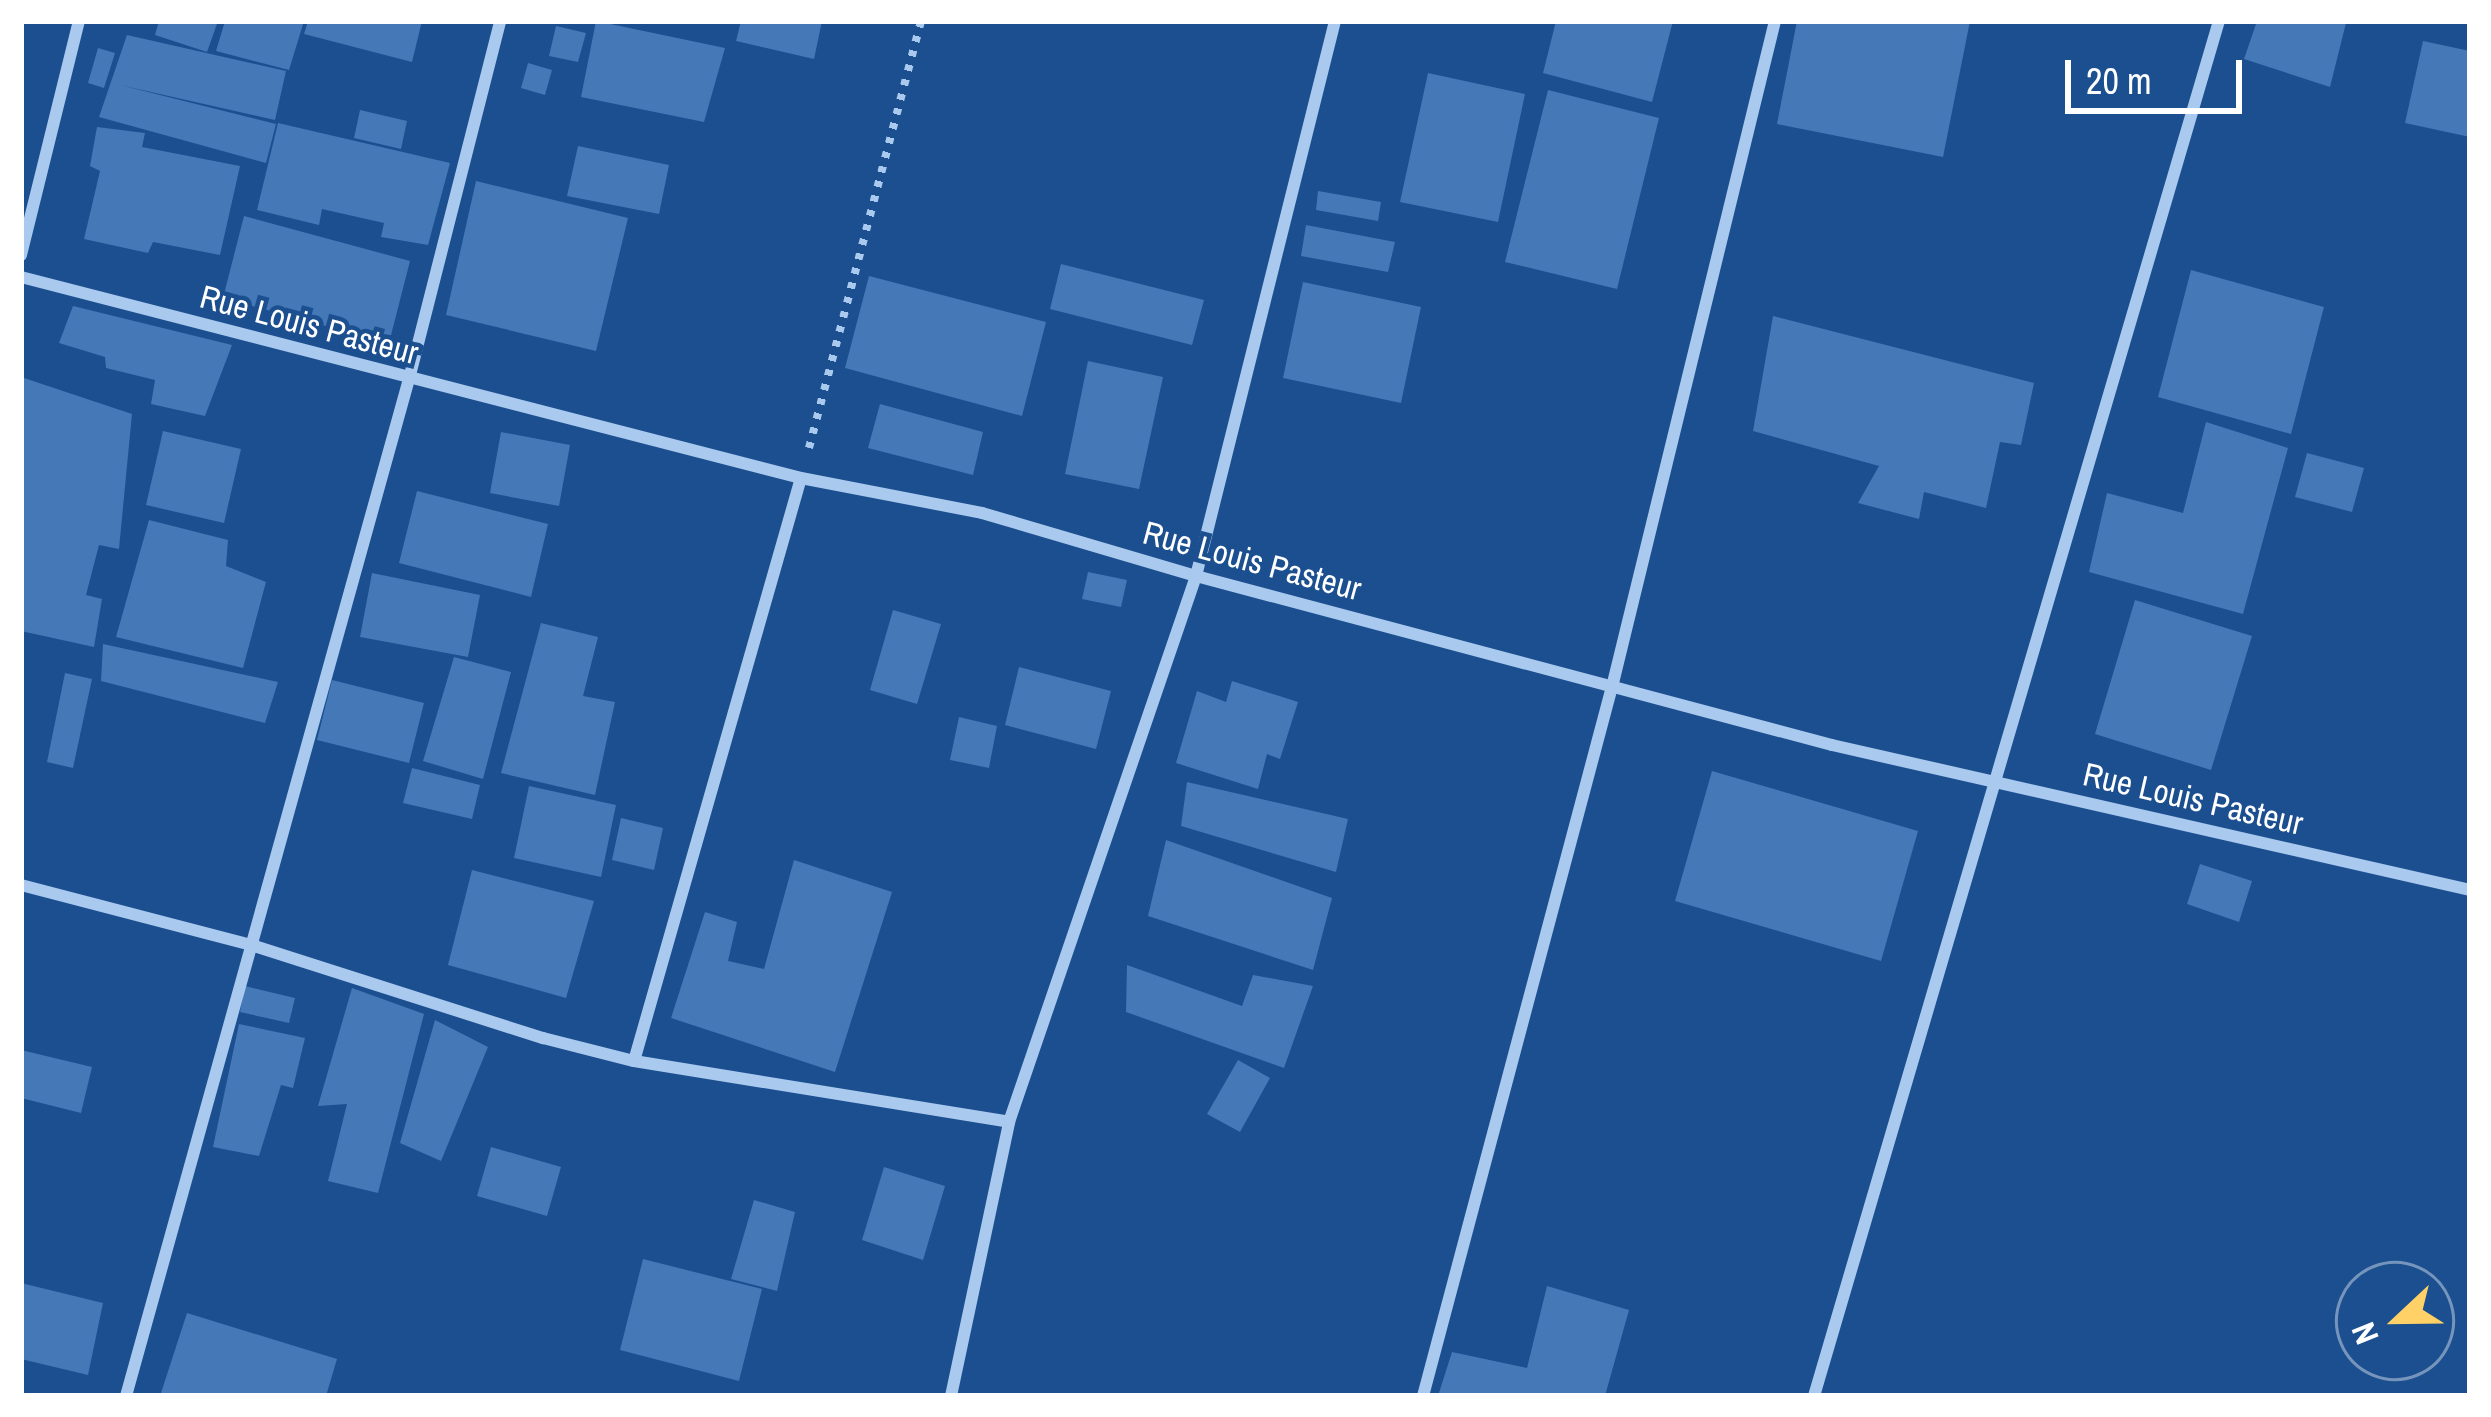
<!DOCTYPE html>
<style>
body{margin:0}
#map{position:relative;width:2491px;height:1417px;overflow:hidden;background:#1b4f8f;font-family:"Archivo Narrow",sans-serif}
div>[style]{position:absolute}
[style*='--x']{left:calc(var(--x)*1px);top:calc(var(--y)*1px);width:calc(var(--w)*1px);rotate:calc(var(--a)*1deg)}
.building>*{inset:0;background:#4478b7}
.path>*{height:8px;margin-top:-4px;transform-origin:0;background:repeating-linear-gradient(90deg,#a9c9ee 0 6px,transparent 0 15px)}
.minor>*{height:12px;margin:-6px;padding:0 6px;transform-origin:6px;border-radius:6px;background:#a9c9ee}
span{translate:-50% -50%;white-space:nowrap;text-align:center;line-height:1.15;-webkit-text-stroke:9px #1b4f8f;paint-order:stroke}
.street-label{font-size:33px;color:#fff}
.frame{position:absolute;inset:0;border:24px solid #fff;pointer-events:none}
.north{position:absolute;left:2335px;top:1261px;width:120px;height:120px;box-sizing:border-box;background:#1b4f8f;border:3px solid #7695bc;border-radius:50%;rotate:248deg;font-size:33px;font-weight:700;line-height:48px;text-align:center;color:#fff}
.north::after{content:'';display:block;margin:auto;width:42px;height:54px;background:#ffd166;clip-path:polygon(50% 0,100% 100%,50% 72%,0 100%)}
.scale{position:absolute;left:2065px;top:60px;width:177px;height:54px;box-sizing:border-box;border:6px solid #fff;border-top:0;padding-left:15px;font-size:36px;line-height:42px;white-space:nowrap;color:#fff;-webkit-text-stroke:9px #1b4f8f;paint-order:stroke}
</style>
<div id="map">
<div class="building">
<div style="clip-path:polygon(159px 21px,218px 21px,207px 52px,155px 35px)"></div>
<div style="clip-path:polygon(225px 21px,304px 21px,289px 70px,216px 51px)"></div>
<div style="clip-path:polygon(308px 21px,422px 21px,412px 62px,304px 34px)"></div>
<div style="clip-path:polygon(596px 21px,725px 48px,704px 122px,581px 97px)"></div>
<div style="clip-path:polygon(741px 21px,822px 21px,814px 59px,736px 41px)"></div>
<div style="clip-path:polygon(1556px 21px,1673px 21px,1652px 102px,1543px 73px)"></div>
<div style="clip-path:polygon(1797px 21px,1970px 21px,1943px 157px,1777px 124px)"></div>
<div style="clip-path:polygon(2257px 21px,2346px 23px,2330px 87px,2244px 59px)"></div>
<div style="clip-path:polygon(556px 26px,586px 33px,578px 62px,549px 56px)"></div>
<div style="clip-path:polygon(127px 35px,286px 71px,275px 120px,120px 85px,276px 124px,266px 163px,99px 117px)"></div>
<div style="clip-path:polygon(2423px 41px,2470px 51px,2470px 137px,2405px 123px)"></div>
<div style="clip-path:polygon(98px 48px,115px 53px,104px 88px,88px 83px)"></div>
<div style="clip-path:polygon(528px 63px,552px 70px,545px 95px,521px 88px)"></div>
<div style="clip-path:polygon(1428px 73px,1525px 94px,1498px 222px,1400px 202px)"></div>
<div style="clip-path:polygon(1548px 90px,1659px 118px,1617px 289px,1505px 262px)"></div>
<div style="clip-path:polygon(360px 110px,407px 121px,401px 149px,354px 138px)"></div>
<div style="clip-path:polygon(278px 123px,450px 163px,428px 245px,381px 237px,384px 223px,322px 209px,319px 225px,257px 210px)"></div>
<div style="clip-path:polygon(97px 127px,145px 133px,142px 147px,240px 166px,220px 255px,153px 242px,148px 253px,84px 239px,100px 171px,90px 166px)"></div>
<div style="clip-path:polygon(578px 146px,669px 165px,659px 214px,567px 196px)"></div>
<div style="clip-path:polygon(476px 181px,628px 218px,596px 351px,446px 315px)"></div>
<div style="clip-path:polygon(1318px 191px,1381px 202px,1378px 221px,1316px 210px)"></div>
<div style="clip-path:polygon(244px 216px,410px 261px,389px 343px,223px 298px)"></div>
<div style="clip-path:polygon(1306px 225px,1395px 242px,1388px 272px,1301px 256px)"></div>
<div style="clip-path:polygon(1061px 264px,1204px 300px,1192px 345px,1050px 309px)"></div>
<div style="clip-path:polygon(2191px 270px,2324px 307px,2291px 434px,2158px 397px)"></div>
<div style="clip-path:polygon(869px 276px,1046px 322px,1022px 416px,845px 368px)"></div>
<div style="clip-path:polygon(1303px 282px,1421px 307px,1401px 403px,1283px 378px)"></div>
<div style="clip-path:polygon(73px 306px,232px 345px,205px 416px,151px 404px,155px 380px,106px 368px,105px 357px,59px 343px)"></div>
<div style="clip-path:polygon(1773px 316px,2034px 383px,2021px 445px,2000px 442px,1986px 508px,1924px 492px,1919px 519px,1858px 503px,1879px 466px,1753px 431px)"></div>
<div style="clip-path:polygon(1088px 361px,1163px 377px,1139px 489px,1065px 474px)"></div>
<div style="clip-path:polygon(21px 377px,132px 414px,119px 549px,99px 545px,86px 595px,102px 599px,94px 647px,21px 631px)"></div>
<div style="clip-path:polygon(880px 404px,983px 432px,973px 475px,868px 448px)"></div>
<div style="clip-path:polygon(2206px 422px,2288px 448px,2243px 614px,2089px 572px,2107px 493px,2183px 513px)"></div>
<div style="clip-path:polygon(163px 431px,241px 449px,224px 523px,146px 505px)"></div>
<div style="clip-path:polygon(501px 432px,570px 445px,559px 506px,490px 493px)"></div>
<div style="clip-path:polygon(2307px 453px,2364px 468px,2352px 512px,2295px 497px)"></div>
<div style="clip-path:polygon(417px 491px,548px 524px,531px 597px,399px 563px)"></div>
<div style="clip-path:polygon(149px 520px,228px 540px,226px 566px,266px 582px,243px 668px,116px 637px)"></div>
<div style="clip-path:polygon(1088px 572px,1127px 580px,1121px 607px,1082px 599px)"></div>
<div style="clip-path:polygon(372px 573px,480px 595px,468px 657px,360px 637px)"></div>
<div style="clip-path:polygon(2135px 600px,2252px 636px,2211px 770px,2095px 734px)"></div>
<div style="clip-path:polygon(893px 610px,941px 624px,917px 704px,870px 690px)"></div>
<div style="clip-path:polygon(541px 623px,598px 637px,583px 696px,615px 702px,595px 795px,501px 773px)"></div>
<div style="clip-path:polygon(103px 644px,278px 682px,265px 723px,101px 681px)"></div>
<div style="clip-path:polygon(454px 657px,511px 672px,483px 779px,423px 761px)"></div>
<div style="clip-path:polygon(1019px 667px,1111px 691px,1096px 749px,1005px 725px)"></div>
<div style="clip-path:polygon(65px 673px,92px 679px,73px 768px,47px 762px)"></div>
<div style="clip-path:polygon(332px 680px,424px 703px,409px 763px,317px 740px)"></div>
<div style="clip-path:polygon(1232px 681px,1298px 702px,1280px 759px,1267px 754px,1258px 789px,1176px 763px,1197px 691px,1226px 702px)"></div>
<div style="clip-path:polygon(959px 717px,997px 726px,989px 768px,950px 760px)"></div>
<div style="clip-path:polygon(412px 768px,480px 785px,472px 819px,403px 803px)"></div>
<div style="clip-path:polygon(1712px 771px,1918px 831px,1881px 961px,1675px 901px)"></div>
<div style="clip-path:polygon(1187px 782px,1348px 819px,1336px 872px,1181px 826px)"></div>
<div style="clip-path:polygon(529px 786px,616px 805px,601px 877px,514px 858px)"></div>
<div style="clip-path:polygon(621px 818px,663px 828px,654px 870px,612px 860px)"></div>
<div style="clip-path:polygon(1166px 840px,1332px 898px,1313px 970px,1148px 916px)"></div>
<div style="clip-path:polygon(794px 860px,892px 892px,835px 1072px,671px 1018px,705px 912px,737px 922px,728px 961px,764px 969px)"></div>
<div style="clip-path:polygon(2200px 864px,2252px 881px,2239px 922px,2187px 904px)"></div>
<div style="clip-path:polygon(472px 870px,594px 901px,566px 998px,448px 965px)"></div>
<div style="clip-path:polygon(1127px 965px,1242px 1006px,1253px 975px,1313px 986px,1284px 1068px,1126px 1012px)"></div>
<div style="clip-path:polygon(245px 986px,295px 998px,289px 1023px,240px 1012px)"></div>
<div style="clip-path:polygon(352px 988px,424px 1014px,378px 1193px,328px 1181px,347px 1104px,318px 1106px)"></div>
<div style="clip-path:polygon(435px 1020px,488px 1047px,441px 1161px,400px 1143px)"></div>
<div style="clip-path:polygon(239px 1024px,305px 1038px,293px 1088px,281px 1085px,259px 1156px,213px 1147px)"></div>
<div style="clip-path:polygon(21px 1050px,92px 1067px,81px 1113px,21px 1098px)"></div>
<div style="clip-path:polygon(1238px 1060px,1270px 1078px,1240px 1132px,1207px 1114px)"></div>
<div style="clip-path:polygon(491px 1147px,561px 1167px,547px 1216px,477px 1196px)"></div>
<div style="clip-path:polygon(884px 1167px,945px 1186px,923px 1260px,862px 1240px)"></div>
<div style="clip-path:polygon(754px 1200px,795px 1212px,777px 1291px,731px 1279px)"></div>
<div style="clip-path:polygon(643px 1259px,762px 1289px,739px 1381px,620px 1350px)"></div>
<div style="clip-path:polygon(21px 1283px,103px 1303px,88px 1375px,21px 1359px)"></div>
<div style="clip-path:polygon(1547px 1286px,1629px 1310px,1605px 1396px,1438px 1396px,1452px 1352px,1527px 1368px)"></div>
<div style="clip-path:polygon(187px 1313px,337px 1359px,326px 1396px,160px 1396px)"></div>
</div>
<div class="path">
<div style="--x:809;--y:448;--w:441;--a:-75.3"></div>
</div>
<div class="minor">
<div style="--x:21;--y:255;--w:241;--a:-76.1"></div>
<div style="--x:21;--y:277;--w:805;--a:14.45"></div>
<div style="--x:801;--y:478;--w:184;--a:10.9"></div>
<div style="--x:982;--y:513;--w:223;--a:16.4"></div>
<div style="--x:1196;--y:576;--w:658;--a:14.88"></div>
<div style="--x:1832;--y:745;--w:654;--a:12.8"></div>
<div style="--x:21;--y:885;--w:235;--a:14.6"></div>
<div style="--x:248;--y:944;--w:310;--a:17.7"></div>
<div style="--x:543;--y:1038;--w:94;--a:14.2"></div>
<div style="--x:634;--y:1061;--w:380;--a:9.2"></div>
<div style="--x:634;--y:1061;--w:606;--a:-74.02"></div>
<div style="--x:126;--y:1396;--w:1056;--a:-74.45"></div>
<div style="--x:409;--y:379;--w:369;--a:-75.7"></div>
<div style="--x:951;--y:1396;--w:280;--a:-78"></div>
<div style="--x:1009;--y:1122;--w:577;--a:-71.09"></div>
<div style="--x:1196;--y:576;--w:572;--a:-75.94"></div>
<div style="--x:1423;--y:1396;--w:738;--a:-75.08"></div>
<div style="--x:1613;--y:683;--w:682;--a:-76.25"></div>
<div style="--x:1814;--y:1396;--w:1433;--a:-73.59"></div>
</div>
<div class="street-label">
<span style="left:309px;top:325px;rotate:15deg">Rue Louis Pasteur</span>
<span style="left:1252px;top:561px;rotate:15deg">Rue Louis Pasteur</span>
<span style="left:2193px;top:799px;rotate:13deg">Rue Louis Pasteur</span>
</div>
<div class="frame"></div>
<div class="north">N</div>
<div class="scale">20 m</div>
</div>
